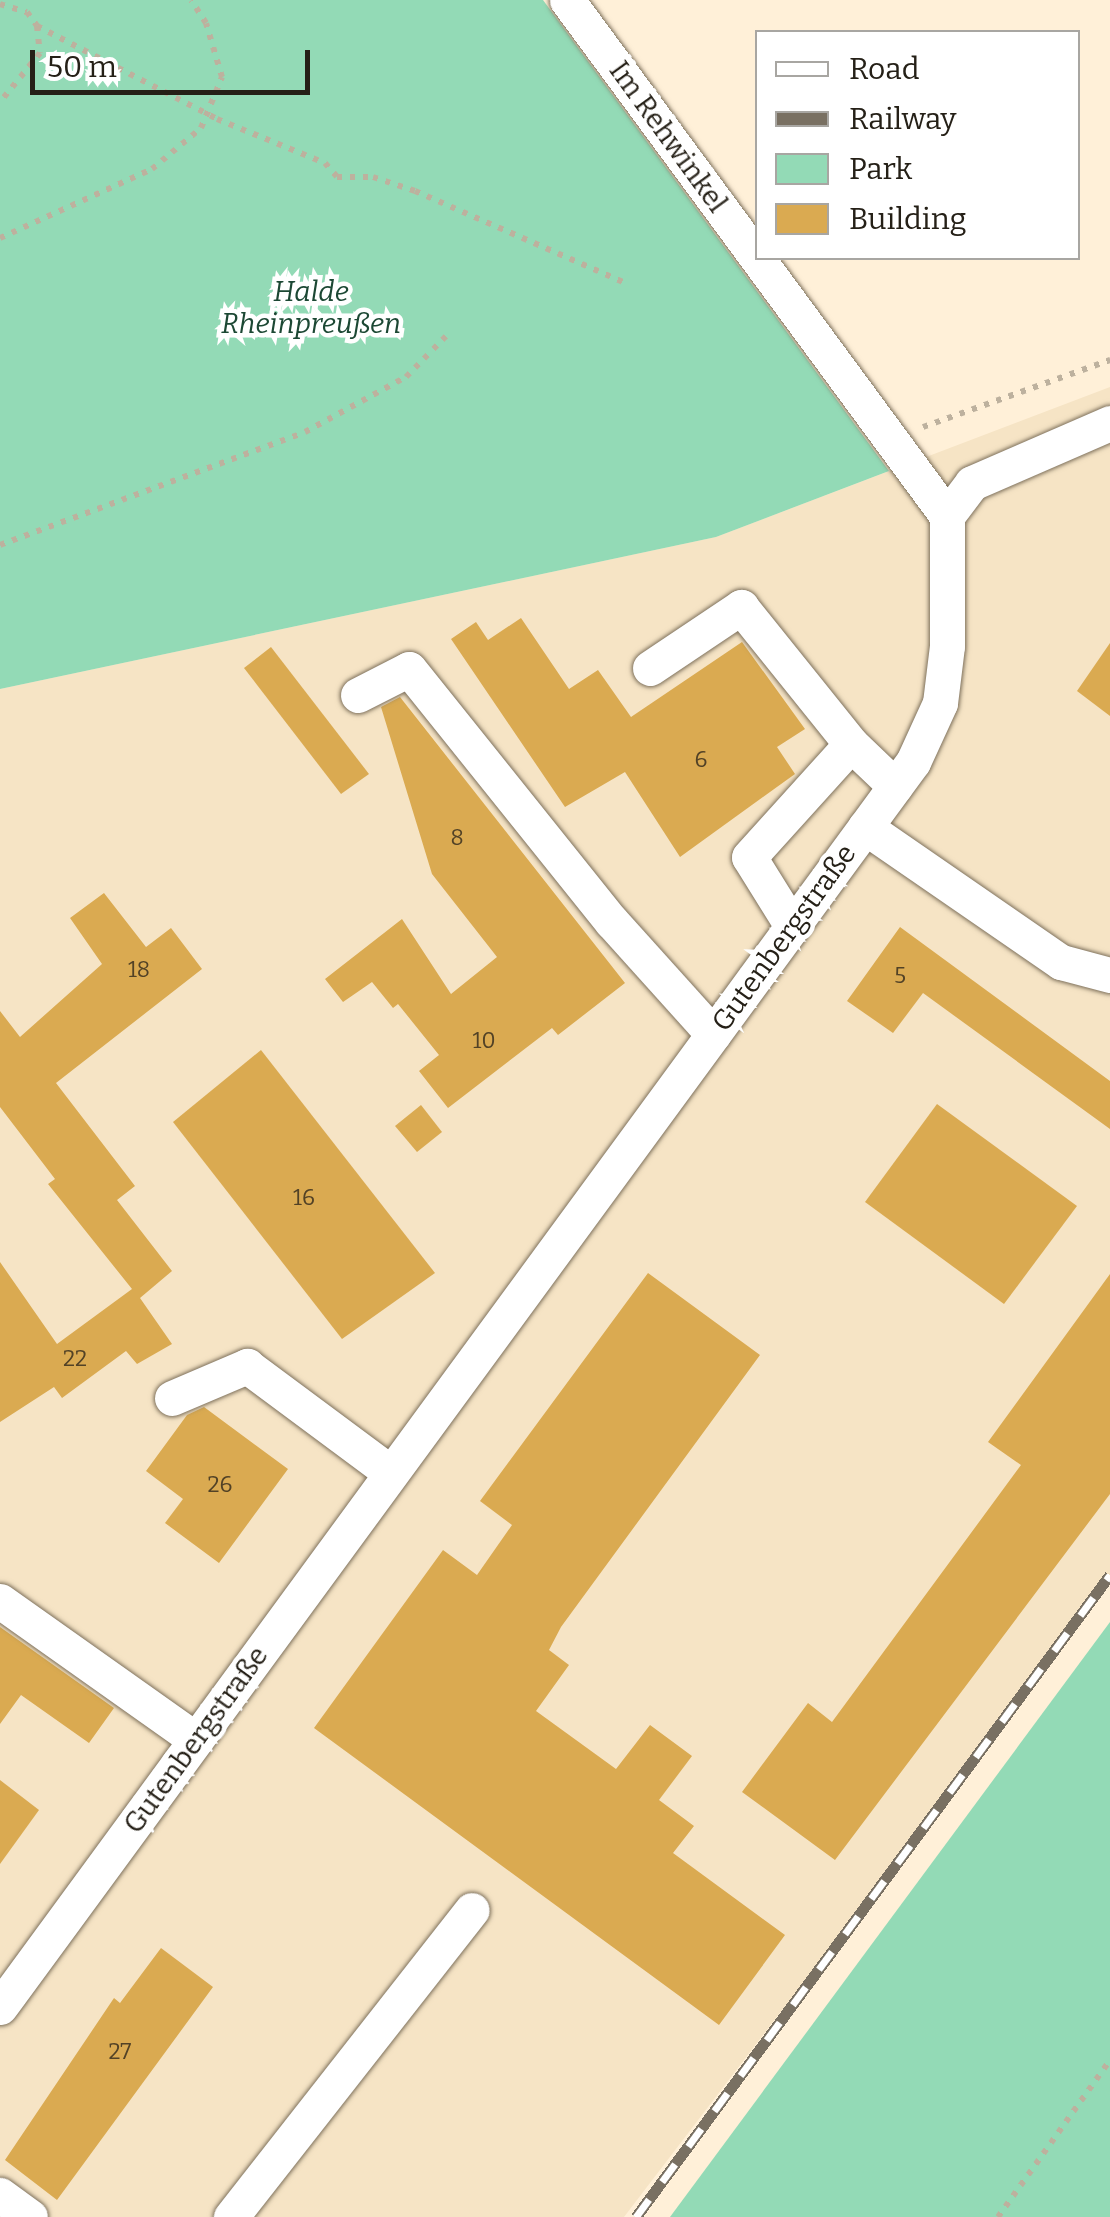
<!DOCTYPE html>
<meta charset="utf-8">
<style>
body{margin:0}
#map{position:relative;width:1110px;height:2217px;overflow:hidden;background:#fff0d8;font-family:Bitter,serif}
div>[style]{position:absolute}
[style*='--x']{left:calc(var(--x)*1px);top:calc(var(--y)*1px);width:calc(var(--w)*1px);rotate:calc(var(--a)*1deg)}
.built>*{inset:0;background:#f6e4c5}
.green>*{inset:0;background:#93dab6}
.building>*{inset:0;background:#daaa51}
.path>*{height:6px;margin-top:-3px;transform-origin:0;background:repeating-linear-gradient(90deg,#bdb19e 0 5px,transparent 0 13px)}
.roads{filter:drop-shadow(0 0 2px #7e715c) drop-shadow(0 0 2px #7e715c)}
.minor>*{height:35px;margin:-17.5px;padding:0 17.5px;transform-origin:17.5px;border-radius:17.5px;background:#fff}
.rail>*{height:11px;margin-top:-5.5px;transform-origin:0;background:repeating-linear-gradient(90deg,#fff 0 22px,#797062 0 44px);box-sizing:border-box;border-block:2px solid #797062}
span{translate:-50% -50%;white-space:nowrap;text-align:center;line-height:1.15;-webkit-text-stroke:9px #fff;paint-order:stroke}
.number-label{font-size:22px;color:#524226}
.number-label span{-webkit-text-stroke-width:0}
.street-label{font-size:28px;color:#252017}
.park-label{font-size:28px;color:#1c4834;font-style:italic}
.legend{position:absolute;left:755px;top:30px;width:325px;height:230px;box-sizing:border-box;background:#fff;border:2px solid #a8a6a2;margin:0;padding:12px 18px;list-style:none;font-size:30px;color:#252017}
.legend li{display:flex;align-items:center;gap:20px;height:50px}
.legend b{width:50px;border:2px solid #a8a6a2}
.scale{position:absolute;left:30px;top:50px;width:280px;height:45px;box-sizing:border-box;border:5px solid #252017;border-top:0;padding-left:12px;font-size:30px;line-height:35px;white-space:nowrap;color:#252017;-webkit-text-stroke:8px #fff;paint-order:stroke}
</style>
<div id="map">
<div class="built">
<div style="clip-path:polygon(1110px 387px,1110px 1581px,624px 2217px,0 2217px,0 689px,716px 537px)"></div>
</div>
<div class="green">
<div style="clip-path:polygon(0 0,543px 0,889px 471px,716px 537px,0 689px)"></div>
<div style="clip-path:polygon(1110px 1622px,1110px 2217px,670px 2217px)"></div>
</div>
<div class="building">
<div style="clip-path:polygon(521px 618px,569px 689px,598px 670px,631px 717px,742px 642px,805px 729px,777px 747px,795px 774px,680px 857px,625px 772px,565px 807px,451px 639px,476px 622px,488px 640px)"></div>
<div style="clip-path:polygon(1110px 643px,1110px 716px,1077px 691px)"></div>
<div style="clip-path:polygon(271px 647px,369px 774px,341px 794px,244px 668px)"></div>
<div style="clip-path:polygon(400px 697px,625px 983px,558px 1035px,552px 1028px,448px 1108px,419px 1071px,439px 1055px,398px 1004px,393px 1008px,372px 982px,343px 1002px,325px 979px,402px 919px,451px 994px,497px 957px,432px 874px,381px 707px)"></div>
<div style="clip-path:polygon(104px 893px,146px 947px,171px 928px,202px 969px,56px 1083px,135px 1186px,117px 1200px,172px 1271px,140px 1298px,172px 1344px,137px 1364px,126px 1351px,62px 1398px,54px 1387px,0 1422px,0 1262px,57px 1344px,132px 1289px,48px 1184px,55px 1179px,0 1107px,0 1011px,20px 1037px,102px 964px,70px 918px)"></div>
<div style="clip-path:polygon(900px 927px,1110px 1081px,1110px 1129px,923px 993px,893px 1033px,847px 1001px)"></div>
<div style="clip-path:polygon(261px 1050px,435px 1273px,342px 1339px,173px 1122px)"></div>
<div style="clip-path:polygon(937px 1104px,1077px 1206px,1004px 1304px,865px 1202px)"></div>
<div style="clip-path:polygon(421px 1105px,442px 1132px,417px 1152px,395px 1126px)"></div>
<div style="clip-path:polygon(648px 1273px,760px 1355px,561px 1627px,549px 1650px,569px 1665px,536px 1711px,616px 1769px,650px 1725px,692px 1756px,659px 1800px,694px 1826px,673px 1853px,785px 1935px,719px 2025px,314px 1728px,443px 1550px,477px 1575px,512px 1525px,480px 1501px)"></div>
<div style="clip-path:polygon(1110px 1274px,1110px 1494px,835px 1860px,742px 1792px,808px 1703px,832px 1722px,1021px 1465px,988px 1442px)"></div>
<div style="clip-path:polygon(204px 1407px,288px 1469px,219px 1563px,165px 1523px,183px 1499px,146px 1471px,187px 1415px)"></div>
<div style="clip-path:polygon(0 1627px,114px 1708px,89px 1743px,21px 1695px,0 1724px)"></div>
<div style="clip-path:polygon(0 1780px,39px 1810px,0 1864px)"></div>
<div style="clip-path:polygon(161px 1948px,213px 1987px,57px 2200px,5px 2160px,114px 1998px,120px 2003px)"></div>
</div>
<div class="path">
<div style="--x:0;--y:4;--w:28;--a:17"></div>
<div style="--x:27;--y:12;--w:17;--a:54"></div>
<div style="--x:37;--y:26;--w:27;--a:84"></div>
<div style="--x:40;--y:53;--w:63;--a:129.2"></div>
<div style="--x:37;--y:26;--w:203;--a:27.3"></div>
<div style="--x:217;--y:119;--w:117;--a:22.2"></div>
<div style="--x:325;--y:163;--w:18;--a:49"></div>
<div style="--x:337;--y:177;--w:36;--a:0"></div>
<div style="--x:373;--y:177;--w:44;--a:18.4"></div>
<div style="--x:415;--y:191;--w:227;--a:23.6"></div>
<div style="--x:0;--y:238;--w:167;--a:-24.4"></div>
<div style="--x:152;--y:169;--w:64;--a:-39.9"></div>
<div style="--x:201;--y:128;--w:55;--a:-67.6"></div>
<div style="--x:222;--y:77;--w:56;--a:-106.5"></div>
<div style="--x:206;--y:23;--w:27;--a:-123"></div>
<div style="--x:923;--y:427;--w:199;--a:-19.7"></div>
<div style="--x:0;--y:545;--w:325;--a:-20.3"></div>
<div style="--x:305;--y:432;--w:115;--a:-28.6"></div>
<div style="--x:406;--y:377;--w:64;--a:-45.6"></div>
<div style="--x:998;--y:2217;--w:193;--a:-54.5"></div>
</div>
<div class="roads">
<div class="minor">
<div style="--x:567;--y:0;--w:641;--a:53.63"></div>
<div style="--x:650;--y:668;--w:110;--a:-33.8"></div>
<div style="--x:741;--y:607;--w:176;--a:51.2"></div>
<div style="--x:358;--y:695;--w:57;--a:-27"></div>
<div style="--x:409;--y:669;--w:324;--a:51.3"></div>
<div style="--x:612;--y:922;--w:151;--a:48"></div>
<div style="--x:865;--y:827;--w:238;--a:34.6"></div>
<div style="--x:1061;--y:962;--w:51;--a:14.9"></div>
<div style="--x:792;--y:926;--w:81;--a:-121.9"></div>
<div style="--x:749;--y:857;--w:152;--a:-47.9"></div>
<div style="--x:851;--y:744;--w:61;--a:43.7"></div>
<div style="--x:172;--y:1398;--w:82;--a:-23.1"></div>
<div style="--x:247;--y:1366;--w:179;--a:36.6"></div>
<div style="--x:0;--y:1601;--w:240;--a:35.3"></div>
<div style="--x:0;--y:2007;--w:1544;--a:-53.75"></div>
<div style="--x:913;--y:762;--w:65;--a:-65.4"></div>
<div style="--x:940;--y:703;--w:57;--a:-83"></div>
<div style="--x:947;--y:646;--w:130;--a:-90"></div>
<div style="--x:947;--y:516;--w:41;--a:-52.9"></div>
<div style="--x:972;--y:483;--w:150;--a:-23.5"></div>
<div style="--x:0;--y:2195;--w:37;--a:36"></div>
<div style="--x:231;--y:2217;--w:390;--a:-51.9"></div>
</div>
</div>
<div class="rail">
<div style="--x:636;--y:2217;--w:798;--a:-53.56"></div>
</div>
<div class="number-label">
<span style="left:701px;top:760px">6</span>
<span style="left:457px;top:838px">8</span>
<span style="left:139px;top:970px">18</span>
<span style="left:900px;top:976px">5</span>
<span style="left:484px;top:1041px">10</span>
<span style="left:304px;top:1198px">16</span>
<span style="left:75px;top:1359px">22</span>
<span style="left:220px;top:1485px">26</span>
<span style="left:120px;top:2052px">27</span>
</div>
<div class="street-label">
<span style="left:668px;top:137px;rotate:54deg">Im Rehwinkel</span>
<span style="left:784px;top:938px;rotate:-54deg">Gutenbergstraße</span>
<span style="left:196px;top:1740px;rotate:-54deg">Gutenbergstraße</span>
</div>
<div class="park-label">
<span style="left:311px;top:308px">Halde<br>Rheinpreußen</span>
</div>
<ul class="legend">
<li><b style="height:12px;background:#fff"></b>Road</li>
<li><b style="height:12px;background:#797062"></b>Railway</li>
<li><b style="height:28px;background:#93dab6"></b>Park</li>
<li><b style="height:28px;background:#daaa51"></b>Building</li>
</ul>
<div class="scale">50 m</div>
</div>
